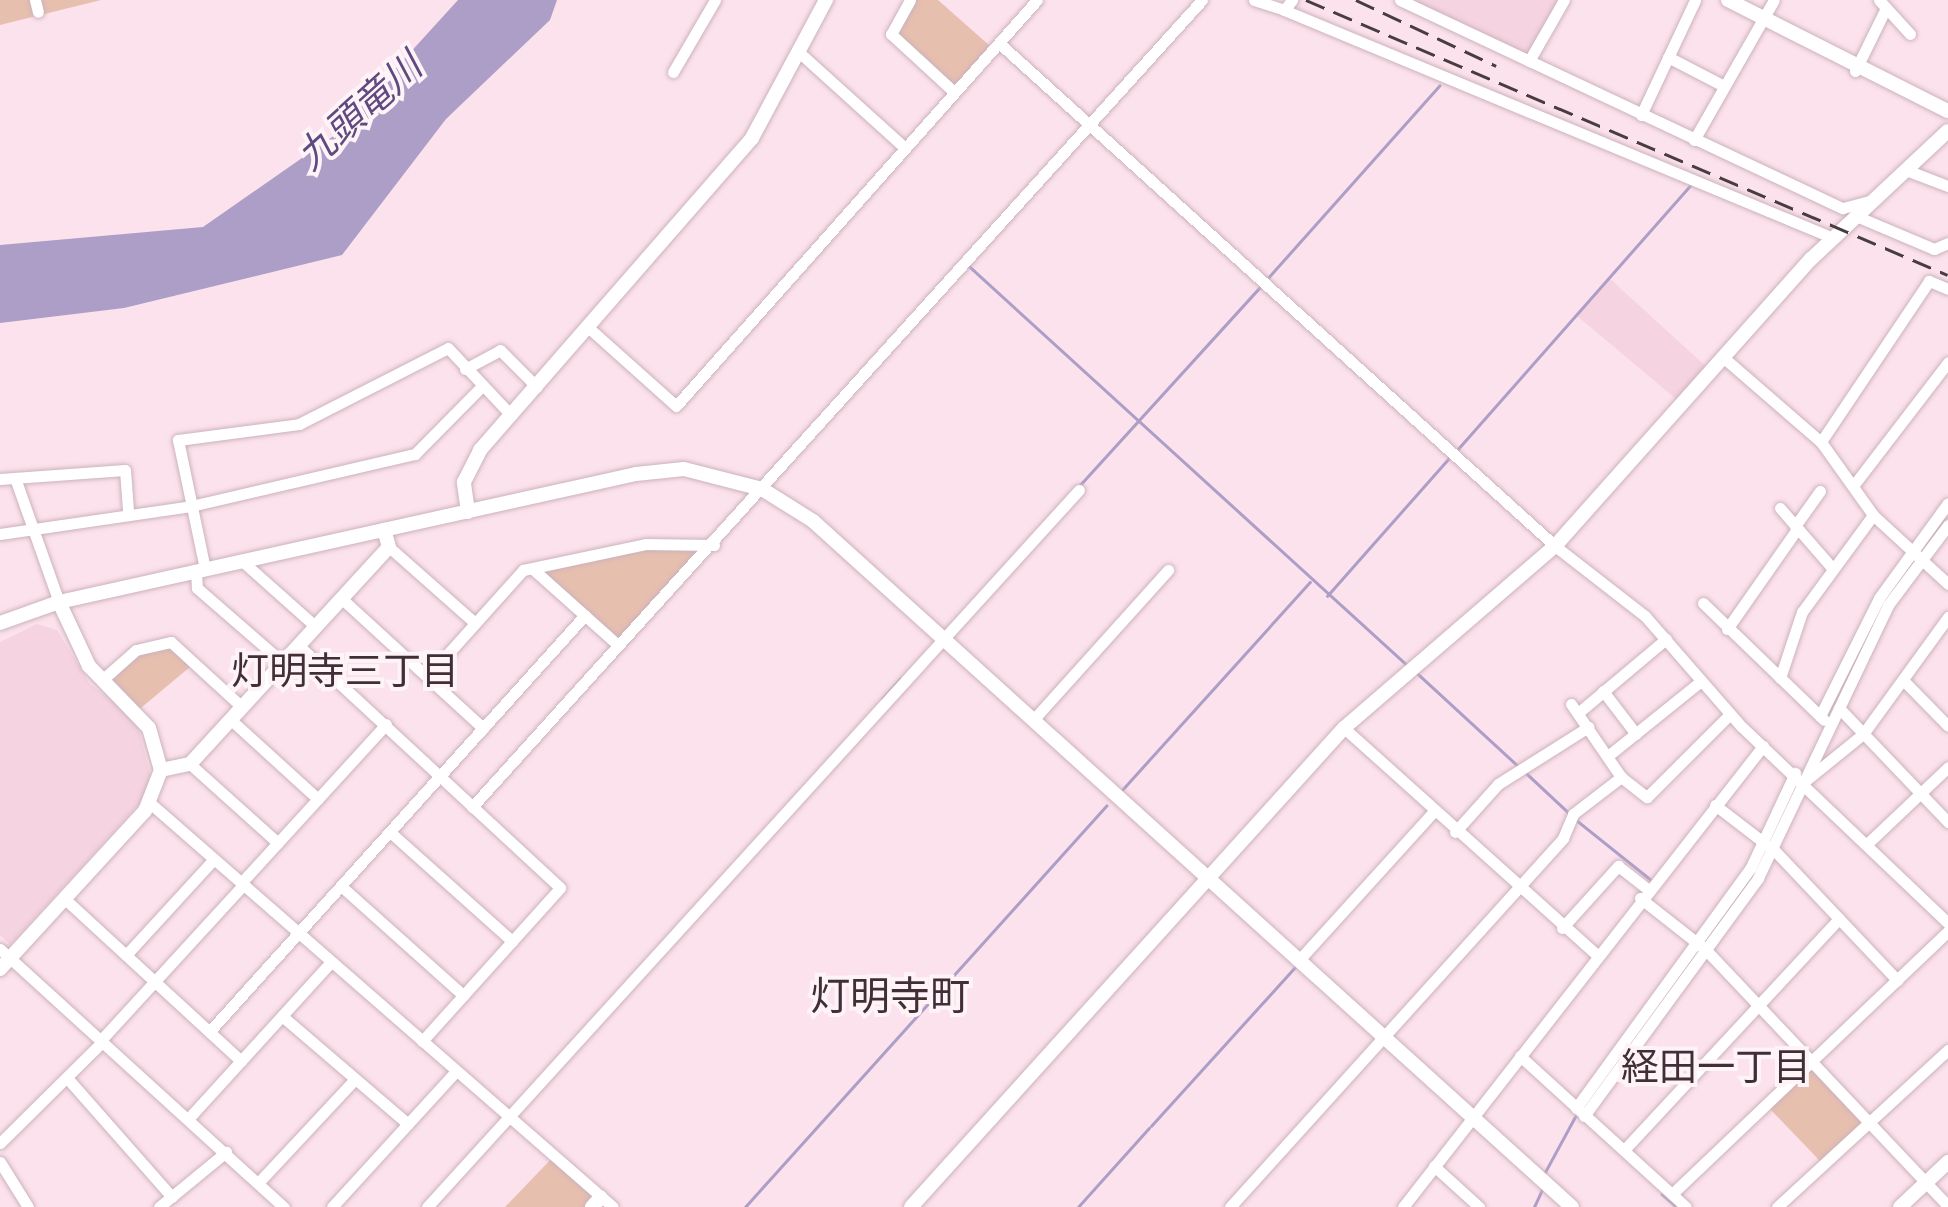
<!DOCTYPE html>
<meta charset="utf-8">
<style>
body{margin:0}
#map{position:relative;width:1948px;height:1207px;overflow:hidden;background:#fce2ec;font-family:"Archivo Narrow","Noto Sans JP",sans-serif}
div>[style]{position:absolute}
[style*='--x']{left:calc(var(--x)*1px);top:calc(var(--y)*1px);width:calc(var(--w)*1px);rotate:calc(var(--a)*1deg)}
.built>*{inset:0;background:#f5d3e0}
.green>*{inset:0;background:#e7bfaf}
.water>*{inset:0;background:#ac9ec6}
.stream>*{height:2.5px;margin:-1.25px;padding:0 1.25px;transform-origin:1.25px;border-radius:1.25px;background:#ac9ec6}
.roads{filter:drop-shadow(0 0 2px #cbb2bc) drop-shadow(0 0 2px #cbb2bc)}
.minor>*{height:11px;margin:-5.5px;padding:0 5.5px;transform-origin:5.5px;border-radius:5.5px;background:#fff}
.tertiary>*{height:14px;margin:-7px;padding:0 7px;transform-origin:7px;border-radius:7px;background:#fff}
.rail>*{height:2.5px;margin-top:-1.25px;transform-origin:0;background:repeating-linear-gradient(90deg,#483c41 0 20px,transparent 0 30px)}
span{translate:-50% -50%;white-space:nowrap;text-align:center;line-height:1.15;-webkit-text-stroke:8px #fef4f8;paint-order:stroke}
.water-label{font-size:38px;color:#5f497f;font-style:italic}
.neighbourhood-label{font-size:38px;color:#422e36}
.quarter-label{font-size:40px;color:#422e36}
</style>
<div id="map">
<div class="built">
<div style="clip-path:polygon(1411px 0,1559px 0,1528px 56px)"></div>
<div style="clip-path:polygon(1609px 278px,1711px 371px,1682px 404px,1576px 315px)"></div>
<div style="clip-path:polygon(37px 624px,57px 630px,90px 684px,136px 719px,151px 777px,141px 802px,10px 945px,0 935px,0 642px)"></div>
</div>
<div class="green">
<div style="clip-path:polygon(0 0,101px 0,0 25px)"></div>
<div style="clip-path:polygon(914px 0,938px 0,990px 46px,954px 92px,891px 34px)"></div>
<div style="clip-path:polygon(645px 544px,704px 545px,615px 643px,538px 573px)"></div>
<div style="clip-path:polygon(171px 642px,190px 667px,136px 712px,111px 682px,138px 654px)"></div>
<div style="clip-path:polygon(1814px 1065px,1866px 1121px,1822px 1163px,1769px 1108px)"></div>
<div style="clip-path:polygon(554px 1156px,601px 1197px,592px 1207px,505px 1207px)"></div>
</div>
<div class="water">
<div style="clip-path:polygon(458px 0,557px 0,550px 20px,446px 119px,342px 255px,124px 308px,0 323px,0 245px,203px 227px,335px 135px)"></div>
</div>
<div class="stream">
<div style="--x:969;--y:266;--w:592;--a:42.33"></div>
<div style="--x:1267;--y:279;--w:259;--a:-48.3"></div>
<div style="--x:1457;--y:450;--w:354;--a:-48.6"></div>
<div style="--x:1079;--y:486;--w:272;--a:-47.7"></div>
<div style="--x:1327;--y:596;--w:187;--a:-48.5"></div>
<div style="--x:1417;--y:673;--w:137;--a:42.6"></div>
<div style="--x:882;--y:699;--w:27;--a:-48"></div>
<div style="--x:1524;--y:771;--w:62;--a:43"></div>
<div style="--x:1122;--y:790;--w:280;--a:-47.9"></div>
<div style="--x:1575;--y:819;--w:96;--a:38.7"></div>
<div style="--x:1704;--y:942;--w:24;--a:-55"></div>
<div style="--x:1151;--y:1126;--w:215;--a:-47.8"></div>
<div style="--x:1544;--y:1174;--w:65;--a:-61.5"></div>
<div style="--x:1662;--y:1194;--w:20;--a:41"></div>
<div style="--x:745;--y:1207;--w:540;--a:-48"></div>
<div style="--x:1078;--y:1207;--w:106;--a:-48.1"></div>
<div style="--x:1534;--y:1207;--w:19;--a:-65"></div>
</div>
<div class="roads">
<div class="minor">
<div style="--x:35;--y:0;--w:12;--a:76"></div>
<div style="--x:910;--y:0;--w:39;--a:119"></div>
<div style="--x:891;--y:34;--w:86;--a:42.6"></div>
<div style="--x:1254;--y:0;--w:32;--a:18"></div>
<div style="--x:1284;--y:10;--w:13;--a:-51"></div>
<div style="--x:1400;--y:0;--w:489;--a:25.2"></div>
<div style="--x:1843;--y:208;--w:31;--a:-15"></div>
<div style="--x:1879;--y:0;--w:46;--a:47.6"></div>
<div style="--x:1284;--y:10;--w:594;--a:22.55"></div>
<div style="--x:999;--y:43;--w:750;--a:42.13"></div>
<div style="--x:1555;--y:546;--w:114;--a:37.9"></div>
<div style="--x:1645;--y:616;--w:147;--a:48.9"></div>
<div style="--x:1742;--y:727;--w:284;--a:43.6"></div>
<div style="--x:801;--y:54;--w:140;--a:42.1"></div>
<div style="--x:1668;--y:57;--w:63;--a:27.4"></div>
<div style="--x:1529;--y:61;--w:70;--a:-60.2"></div>
<div style="--x:1855;--y:71;--w:70;--a:-63.8"></div>
<div style="--x:673;--y:72;--w:83;--a:-59.7"></div>
<div style="--x:1641;--y:115;--w:127;--a:-64.8"></div>
<div style="--x:1694;--y:140;--w:161;--a:-60.3"></div>
<div style="--x:1906;--y:170;--w:45;--a:20.9"></div>
<div style="--x:1856;--y:216;--w:85;--a:22.9"></div>
<div style="--x:1934;--y:249;--w:15;--a:-23"></div>
<div style="--x:1948;--y:289;--w:21;--a:-157"></div>
<div style="--x:1929;--y:281;--w:194;--a:123.9"></div>
<div style="--x:1821;--y:442;--w:90;--a:54.5"></div>
<div style="--x:1873;--y:515;--w:102;--a:42.6"></div>
<div style="--x:590;--y:329;--w:115;--a:41.8"></div>
<div style="--x:676;--y:406;--w:543;--a:-48.36"></div>
<div style="--x:1724;--y:358;--w:128;--a:40.9"></div>
<div style="--x:465;--y:369;--w:40;--a:-28"></div>
<div style="--x:500;--y:350;--w:52;--a:45"></div>
<div style="--x:15;--y:478;--w:132;--a:70.5"></div>
<div style="--x:0;--y:479;--w:125;--a:-4.1"></div>
<div style="--x:125;--y:470;--w:40;--a:85.7"></div>
<div style="--x:1853;--y:486;--w:156;--a:-52.5"></div>
<div style="--x:1780;--y:508;--w:81;--a:49"></div>
<div style="--x:1795;--y:526;--w:43;--a:-54.5"></div>
<div style="--x:0;--y:534;--w:193;--a:-8.3"></div>
<div style="--x:191;--y:506;--w:230;--a:-13.1"></div>
<div style="--x:415;--y:454;--w:93;--a:-45.4"></div>
<div style="--x:389;--y:547;--w:115;--a:41.5"></div>
<div style="--x:242;--y:561;--w:98;--a:41.7"></div>
<div style="--x:205;--y:569;--w:132;--a:-101.8"></div>
<div style="--x:178;--y:440;--w:122;--a:-7.5"></div>
<div style="--x:299;--y:424;--w:167;--a:-27"></div>
<div style="--x:448;--y:348;--w:92;--a:46.8"></div>
<div style="--x:534;--y:570;--w:113;--a:41.8"></div>
<div style="--x:196;--y:571;--w:17;--a:87"></div>
<div style="--x:197;--y:588;--w:113;--a:41"></div>
<div style="--x:341;--y:598;--w:193;--a:42.5"></div>
<div style="--x:1703;--y:603;--w:168;--a:44"></div>
<div style="--x:1727;--y:629;--w:122;--a:-55"></div>
<div style="--x:298;--y:645;--w:357;--a:42.8"></div>
<div style="--x:560;--y:888;--w:206;--a:132"></div>
<div style="--x:427;--y:677;--w:144;--a:-48.1"></div>
<div style="--x:523;--y:570;--w:125;--a:-12"></div>
<div style="--x:645;--y:544;--w:69;--a:0.8"></div>
<div style="--x:1780;--y:678;--w:70;--a:-71.6"></div>
<div style="--x:1802;--y:612;--w:120;--a:-53.8"></div>
<div style="--x:102;--y:680;--w:45;--a:-41.4"></div>
<div style="--x:136;--y:650;--w:36;--a:-13"></div>
<div style="--x:171;--y:642;--w:96;--a:42.5"></div>
<div style="--x:1903;--y:680;--w:64;--a:45.6"></div>
<div style="--x:1603;--y:691;--w:54;--a:52.5"></div>
<div style="--x:1571;--y:704;--w:88;--a:55.6"></div>
<div style="--x:1621;--y:777;--w:33;--a:38"></div>
<div style="--x:1647;--y:797;--w:117;--a:-45"></div>
<div style="--x:1839;--y:708;--w:158;--a:46.3"></div>
<div style="--x:1578;--y:713;--w:115;--a:-40.1"></div>
<div style="--x:1820;--y:716;--w:132;--a:-63.4"></div>
<div style="--x:1879;--y:598;--w:117;--a:-54"></div>
<div style="--x:230;--y:719;--w:119;--a:42.3"></div>
<div style="--x:1033;--y:720;--w:202;--a:-48"></div>
<div style="--x:1344;--y:728;--w:340;--a:41.9"></div>
<div style="--x:1609;--y:755;--w:118;--a:-38.8"></div>
<div style="--x:190;--y:764;--w:118;--a:41.9"></div>
<div style="--x:1805;--y:781;--w:75;--a:-39"></div>
<div style="--x:1863;--y:734;--w:145;--a:-54"></div>
<div style="--x:150;--y:803;--w:614;--a:41.11"></div>
<div style="--x:1715;--y:805;--w:76;--a:37.5"></div>
<div style="--x:1775;--y:851;--w:178;--a:46.6"></div>
<div style="--x:472;--y:807;--w:1088;--a:-47.87"></div>
<div style="--x:390;--y:832;--w:164;--a:41.8"></div>
<div style="--x:1455;--y:832;--w:64;--a:-48.1"></div>
<div style="--x:1498;--y:784;--w:107;--a:-32.3"></div>
<div style="--x:1867;--y:844;--w:112;--a:-43.5"></div>
<div style="--x:241;--y:883;--w:215;--a:-47.6"></div>
<div style="--x:341;--y:886;--w:164;--a:41.8"></div>
<div style="--x:1640;--y:898;--w:84;--a:38.2"></div>
<div style="--x:1706;--y:950;--w:352;--a:46.6"></div>
<div style="--x:66;--y:900;--w:238;--a:42.6"></div>
<div style="--x:1562;--y:928;--w:84;--a:-47.9"></div>
<div style="--x:1618;--y:866;--w:37;--a:38"></div>
<div style="--x:0;--y:949;--w:384;--a:42.3"></div>
<div style="--x:126;--y:955;--w:130;--a:-47.5"></div>
<div style="--x:1299;--y:960;--w:201;--a:-47.8"></div>
<div style="--x:282;--y:1016;--w:166;--a:40.6"></div>
<div style="--x:209;--y:1032;--w:561;--a:-47.96"></div>
<div style="--x:101;--y:1040;--w:210;--a:-47.5"></div>
<div style="--x:1520;--y:1056;--w:224;--a:42.3"></div>
<div style="--x:68;--y:1079;--w:157;--a:48.6"></div>
<div style="--x:1576;--y:1108;--w:298;--a:-54"></div>
<div style="--x:1751;--y:867;--w:104;--a:-64.9"></div>
<div style="--x:1584;--y:1116;--w:295;--a:-53.8"></div>
<div style="--x:1758;--y:878;--w:302;--a:-64.5"></div>
<div style="--x:1888;--y:605;--w:100;--a:-53.1"></div>
<div style="--x:188;--y:1119;--w:212;--a:-47.7"></div>
<div style="--x:0;--y:1143;--w:145;--a:-44.7"></div>
<div style="--x:1624;--y:1150;--w:316;--a:-47.1"></div>
<div style="--x:0;--y:1162;--w:53;--a:58.1"></div>
<div style="--x:1434;--y:1166;--w:61;--a:42.3"></div>
<div style="--x:258;--y:1183;--w:142;--a:-47"></div>
<div style="--x:1672;--y:1194;--w:381;--a:-43.6"></div>
<div style="--x:159;--y:1207;--w:87;--a:-39.4"></div>
<div style="--x:332;--y:1207;--w:184;--a:-47.6"></div>
<div style="--x:427;--y:1207;--w:969;--a:-47.72"></div>
<div style="--x:1230;--y:1207;--w:497;--a:-47.9"></div>
<div style="--x:1563;--y:838;--w:26;--a:-67"></div>
<div style="--x:1573;--y:814;--w:61;--a:-37.6"></div>
<div style="--x:1403;--y:1207;--w:585;--a:-52.01"></div>
<div style="--x:1777;--y:1207;--w:232;--a:-42.6"></div>
</div>
<div class="tertiary">
<div style="--x:1728;--y:0;--w:246;--a:26.8"></div>
<div style="--x:468;--y:512;--w:30;--a:-98"></div>
<div style="--x:464;--y:482;--w:36;--a:-63"></div>
<div style="--x:480;--y:450;--w:414;--a:-48.9"></div>
<div style="--x:752;--y:138;--w:157;--a:-61.8"></div>
<div style="--x:59;--y:602;--w:71;--a:64.9"></div>
<div style="--x:89;--y:666;--w:86;--a:45.9"></div>
<div style="--x:149;--y:728;--w:44;--a:74.1"></div>
<div style="--x:0;--y:623;--w:63;--a:-19.6"></div>
<div style="--x:59;--y:602;--w:591;--a:-12.51"></div>
<div style="--x:636;--y:474;--w:48;--a:-5.9"></div>
<div style="--x:684;--y:469;--w:81;--a:14.4"></div>
<div style="--x:762;--y:489;--w:60;--a:32.1"></div>
<div style="--x:813;--y:521;--w:1023;--a:42.11"></div>
<div style="--x:0;--y:969;--w:214;--a:-47.5"></div>
<div style="--x:145;--y:811;--w:44;--a:-68.7"></div>
<div style="--x:161;--y:770;--w:30;--a:-12"></div>
<div style="--x:190;--y:764;--w:294;--a:-47.5"></div>
<div style="--x:389;--y:547;--w:18;--a:-106"></div>
<div style="--x:592;--y:1207;--w:13;--a:-48"></div>
<div style="--x:911;--y:1207;--w:646;--a:-47.89"></div>
<div style="--x:1344;--y:728;--w:279;--a:-40.8"></div>
<div style="--x:1555;--y:546;--w:385;--a:-48.3"></div>
<div style="--x:1811;--y:259;--w:187;--a:-43.1"></div>
<div style="--x:1900;--y:1207;--w:66;--a:-43.2"></div>
</div>
</div>
<div class="rail">
<div style="--x:1306;--y:0;--w:698;--a:23.19"></div>
<div style="--x:1356;--y:0;--w:155;--a:25.2"></div>
</div>
<div class="water-label">
<span style="left:359px;top:111px;rotate:-42deg">九頭竜川</span>
</div>
<div class="neighbourhood-label">
<span style="left:345px;top:671px">灯明寺三丁目</span>
<span style="left:1716px;top:1067px">経田一丁目</span>
</div>
<div class="quarter-label">
<span style="left:890px;top:996px">灯明寺町</span>
</div>
</div>
